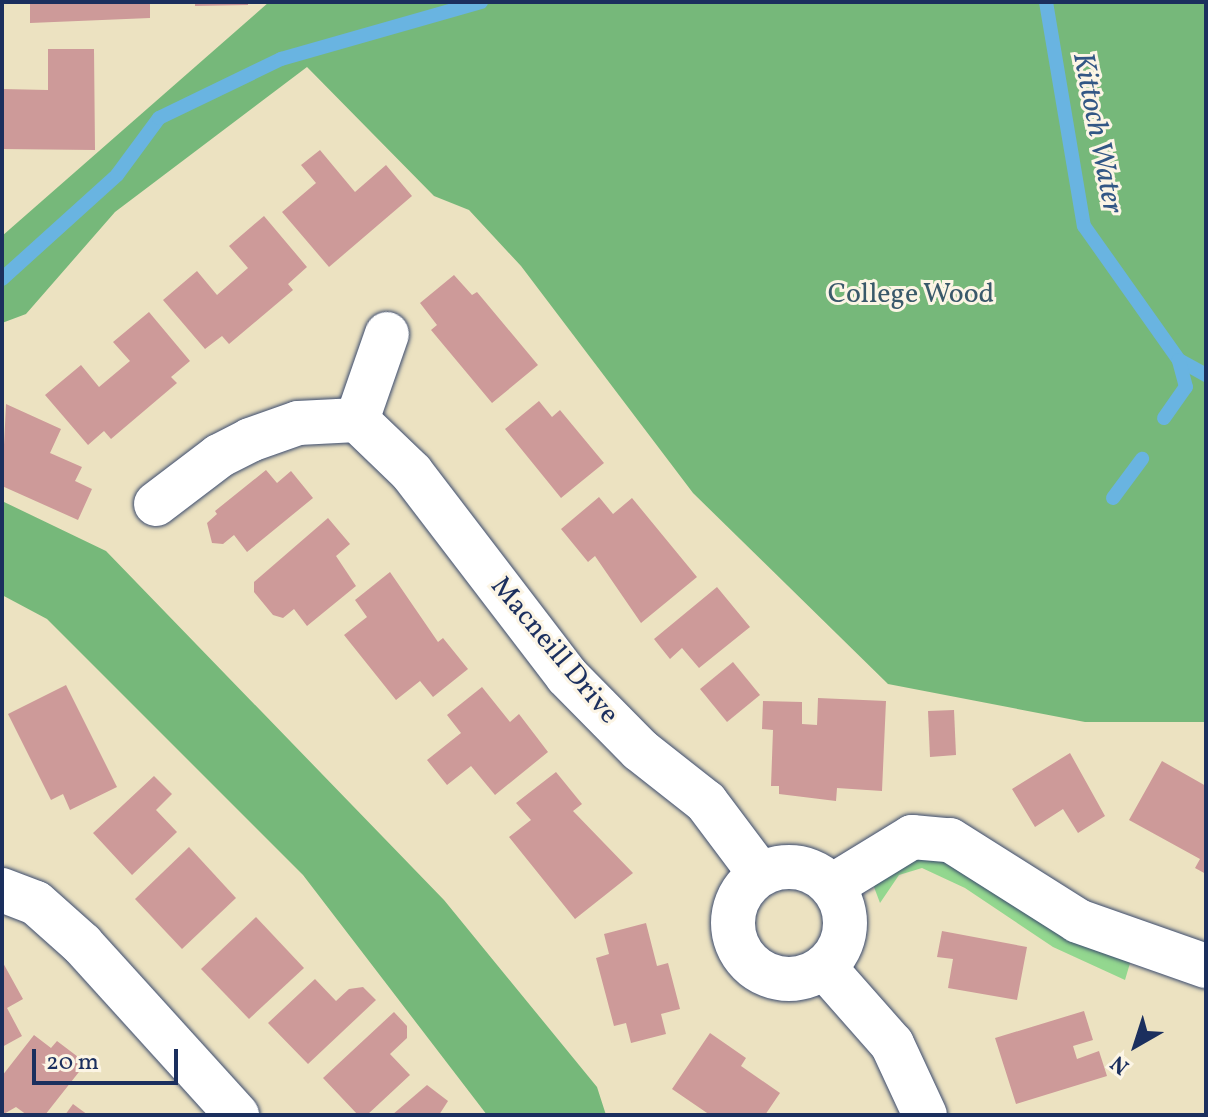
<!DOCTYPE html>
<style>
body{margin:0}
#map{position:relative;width:1208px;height:1117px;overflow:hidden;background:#ece2c1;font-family:Vollkorn,serif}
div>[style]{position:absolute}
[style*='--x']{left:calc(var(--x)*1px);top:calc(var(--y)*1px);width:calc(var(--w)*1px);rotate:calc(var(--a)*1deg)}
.green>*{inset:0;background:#93d78f}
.forest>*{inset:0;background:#76b87a}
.stream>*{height:14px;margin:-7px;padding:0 7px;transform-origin:7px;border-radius:7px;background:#69b4e1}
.building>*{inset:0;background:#cd9a99}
.roads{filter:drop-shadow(0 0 2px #3a4a6d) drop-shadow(0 0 2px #3a4a6d)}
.street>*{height:44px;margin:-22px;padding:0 22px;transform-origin:22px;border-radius:22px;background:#fff}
.street>.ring{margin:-22px;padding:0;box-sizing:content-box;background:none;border:44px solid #fff;border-radius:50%}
span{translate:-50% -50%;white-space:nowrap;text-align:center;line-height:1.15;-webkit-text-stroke:6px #fcf5e5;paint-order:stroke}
.park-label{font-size:28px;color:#39596a}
.street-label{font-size:28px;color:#1b2f5e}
.water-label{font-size:30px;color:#325785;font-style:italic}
.frame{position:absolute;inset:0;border:4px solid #1b2f5e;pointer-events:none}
.north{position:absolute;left:1096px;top:1005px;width:80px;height:80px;-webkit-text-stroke:6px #fcf5e5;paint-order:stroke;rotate:219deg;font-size:22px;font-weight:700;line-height:32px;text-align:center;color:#1b2f5e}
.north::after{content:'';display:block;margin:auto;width:28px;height:36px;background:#1b2f5e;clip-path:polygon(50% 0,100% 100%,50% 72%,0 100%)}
.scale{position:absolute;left:32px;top:1049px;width:146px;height:36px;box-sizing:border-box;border:4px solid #1b2f5e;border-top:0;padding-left:10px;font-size:24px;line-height:28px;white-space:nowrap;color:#1b2f5e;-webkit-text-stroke:6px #fcf5e5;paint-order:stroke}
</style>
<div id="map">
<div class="green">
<div style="clip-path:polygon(921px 850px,1133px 953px,1125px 980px,1053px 947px,965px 888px,922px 868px,899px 875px,880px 903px,874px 887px,879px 876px)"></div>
</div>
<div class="forest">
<div style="clip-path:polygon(269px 2px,1206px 2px,1206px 722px,1085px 722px,888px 684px,693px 493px,521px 266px,469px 210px,434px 196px,307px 67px,115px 212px,26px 314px,2px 323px,2px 236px)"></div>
<div style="clip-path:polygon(2px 501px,106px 551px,444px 900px,597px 1087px,606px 1115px,487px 1115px,303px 875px,47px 619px,2px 595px)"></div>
</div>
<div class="stream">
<div style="--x:1046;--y:2;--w:227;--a:80.4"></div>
<div style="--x:1084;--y:226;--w:164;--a:54.7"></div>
<div style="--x:1179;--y:360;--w:31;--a:29"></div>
<div style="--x:2;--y:279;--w:155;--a:-42.1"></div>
<div style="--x:117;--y:175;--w:71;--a:-53.6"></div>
<div style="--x:159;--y:118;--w:136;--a:-25.8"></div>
<div style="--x:281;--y:59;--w:208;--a:-15.9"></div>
<div style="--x:1164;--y:418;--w:38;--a:-55"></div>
<div style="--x:1186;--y:387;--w:28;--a:-105"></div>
<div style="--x:1113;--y:498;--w:49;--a:-53.4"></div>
</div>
<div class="building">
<div style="clip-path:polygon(30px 2px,150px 2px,150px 18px,30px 23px)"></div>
<div style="clip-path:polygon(195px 2px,248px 2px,248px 5px,195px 6px)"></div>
<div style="clip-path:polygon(48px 49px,94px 49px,95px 150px,2px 149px,2px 89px,48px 90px)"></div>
<div style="clip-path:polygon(320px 150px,355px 192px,386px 165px,412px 196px,329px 267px,282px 212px,316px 183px,301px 165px)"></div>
<div style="clip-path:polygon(264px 216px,307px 267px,288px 284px,293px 290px,229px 344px,222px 336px,205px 349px,163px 300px,197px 271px,217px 295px,248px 268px,229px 246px)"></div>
<div style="clip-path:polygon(454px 275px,472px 295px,477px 292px,538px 365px,492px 403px,431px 330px,437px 325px,420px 303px)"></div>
<div style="clip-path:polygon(149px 312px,190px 361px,171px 377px,177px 383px,111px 439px,104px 431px,88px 445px,45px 395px,81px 365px,99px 387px,130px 361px,113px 342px)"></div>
<div style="clip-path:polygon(539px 401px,552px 417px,560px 410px,604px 463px,561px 498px,505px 429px)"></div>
<div style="clip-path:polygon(6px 404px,61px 429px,50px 453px,82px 467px,75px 481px,92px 489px,78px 520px,2px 486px)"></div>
<div style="clip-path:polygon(266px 470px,277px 483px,291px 471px,313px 498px,247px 552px,234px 535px,223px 544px,212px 543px,207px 523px,217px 514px,215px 511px)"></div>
<div style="clip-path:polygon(599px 497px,613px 514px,632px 498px,697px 577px,641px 623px,595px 556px,588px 562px,561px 529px)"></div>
<div style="clip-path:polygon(328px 518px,350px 544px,336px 556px,356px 586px,307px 626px,294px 609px,283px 618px,273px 615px,254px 592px,254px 582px)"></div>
<div style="clip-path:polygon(390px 572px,438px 642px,443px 638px,468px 669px,433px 697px,420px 681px,396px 700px,344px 635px,367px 617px,355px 600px)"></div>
<div style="clip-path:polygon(717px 587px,750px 627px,699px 668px,682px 648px,670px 659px,654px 639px)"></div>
<div style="clip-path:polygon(733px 662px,760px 695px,727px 722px,700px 689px)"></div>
<div style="clip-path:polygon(66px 685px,117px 787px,70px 810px,63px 794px,51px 800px,8px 714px)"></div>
<div style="clip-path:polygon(482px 687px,510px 722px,519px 714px,548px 752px,495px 795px,471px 766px,447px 785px,427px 760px,461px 733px,447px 715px)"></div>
<div style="clip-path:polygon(818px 698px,886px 701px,882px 791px,837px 788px,836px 801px,779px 794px,779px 786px,771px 786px,773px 730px,762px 729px,763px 701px,802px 702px,802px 724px,817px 725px)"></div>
<div style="clip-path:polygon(954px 710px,956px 755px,930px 757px,928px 711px)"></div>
<div style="clip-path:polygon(1070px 753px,1105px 816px,1078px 833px,1063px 809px,1035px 827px,1012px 789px)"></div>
<div style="clip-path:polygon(1162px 761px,1206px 786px,1206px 874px,1195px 868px,1200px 859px,1129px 820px)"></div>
<div style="clip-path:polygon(556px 772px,582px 804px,573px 811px,633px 873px,575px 919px,509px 837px,531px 820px,516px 803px)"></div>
<div style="clip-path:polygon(154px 776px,172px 794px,156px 810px,177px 832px,132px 875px,93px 833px)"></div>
<div style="clip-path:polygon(189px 847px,236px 898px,182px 949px,135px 899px)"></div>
<div style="clip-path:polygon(256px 917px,304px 968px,249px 1019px,201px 969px)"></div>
<div style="clip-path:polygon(646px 923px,657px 966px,668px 963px,680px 1009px,661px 1014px,666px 1034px,631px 1043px,626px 1023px,614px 1026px,596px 958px,609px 954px,604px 934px)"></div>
<div style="clip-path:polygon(942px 931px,1027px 947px,1017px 1000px,948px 988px,953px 959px,937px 957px)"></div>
<div style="clip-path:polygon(2px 961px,23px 999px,7px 1008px,22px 1036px,2px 1047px)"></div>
<div style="clip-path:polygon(315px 979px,336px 1001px,349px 989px,363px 987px,376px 1000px,308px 1064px,268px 1023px)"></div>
<div style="clip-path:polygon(1084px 1011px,1093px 1040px,1073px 1046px,1077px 1059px,1099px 1051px,1107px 1076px,1016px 1104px,995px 1038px)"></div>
<div style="clip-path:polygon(394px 1012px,407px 1026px,407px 1038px,390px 1054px,410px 1075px,367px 1115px,358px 1115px,323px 1078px)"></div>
<div style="clip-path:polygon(710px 1033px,746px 1058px,741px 1066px,780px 1093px,765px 1115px,710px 1115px,672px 1089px)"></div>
<div style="clip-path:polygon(34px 1035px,51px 1048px,57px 1041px,86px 1063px,45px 1115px,27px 1115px,16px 1107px,2px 1115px,2px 1076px)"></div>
<div style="clip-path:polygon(427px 1085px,448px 1101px,439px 1115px,392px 1115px)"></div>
<div style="clip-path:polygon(73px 1104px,88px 1115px,65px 1115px)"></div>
</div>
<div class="roads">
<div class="street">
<div style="--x:357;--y:420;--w:91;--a:-70.8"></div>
<div style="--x:156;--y:504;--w:79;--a:-37.3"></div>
<div style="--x:219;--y:456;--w:35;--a:-27"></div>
<div style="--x:250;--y:440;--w:51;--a:-19.5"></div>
<div style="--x:298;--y:423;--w:59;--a:-2.9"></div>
<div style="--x:357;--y:420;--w:76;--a:43.9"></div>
<div style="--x:412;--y:473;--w:255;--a:52.6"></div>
<div style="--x:567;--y:676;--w:104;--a:45.4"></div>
<div style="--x:640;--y:750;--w:84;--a:38.2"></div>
<div style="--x:706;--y:802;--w:90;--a:53.1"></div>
<div class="ring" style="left:733px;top:867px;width:68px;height:68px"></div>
<div style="--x:832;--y:886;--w:94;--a:-31.5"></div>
<div style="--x:912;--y:837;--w:38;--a:5"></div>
<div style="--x:950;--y:840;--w:151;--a:32.3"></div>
<div style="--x:1078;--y:921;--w:136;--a:19.4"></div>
<div style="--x:2;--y:890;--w:36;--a:21"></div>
<div style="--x:36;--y:903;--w:62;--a:41.7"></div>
<div style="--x:82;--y:944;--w:231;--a:47.8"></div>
<div style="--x:824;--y:967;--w:103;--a:48.6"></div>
<div style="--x:892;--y:1044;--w:78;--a:65.1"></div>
</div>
</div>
<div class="park-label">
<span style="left:911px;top:295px">College Wood</span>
</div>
<div class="street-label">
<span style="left:554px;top:651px;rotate:50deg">Macneill Drive</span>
</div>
<div class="water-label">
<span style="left:1097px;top:133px;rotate:79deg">Kittoch Water</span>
</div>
<div class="frame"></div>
<div class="north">N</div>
<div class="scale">20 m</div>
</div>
